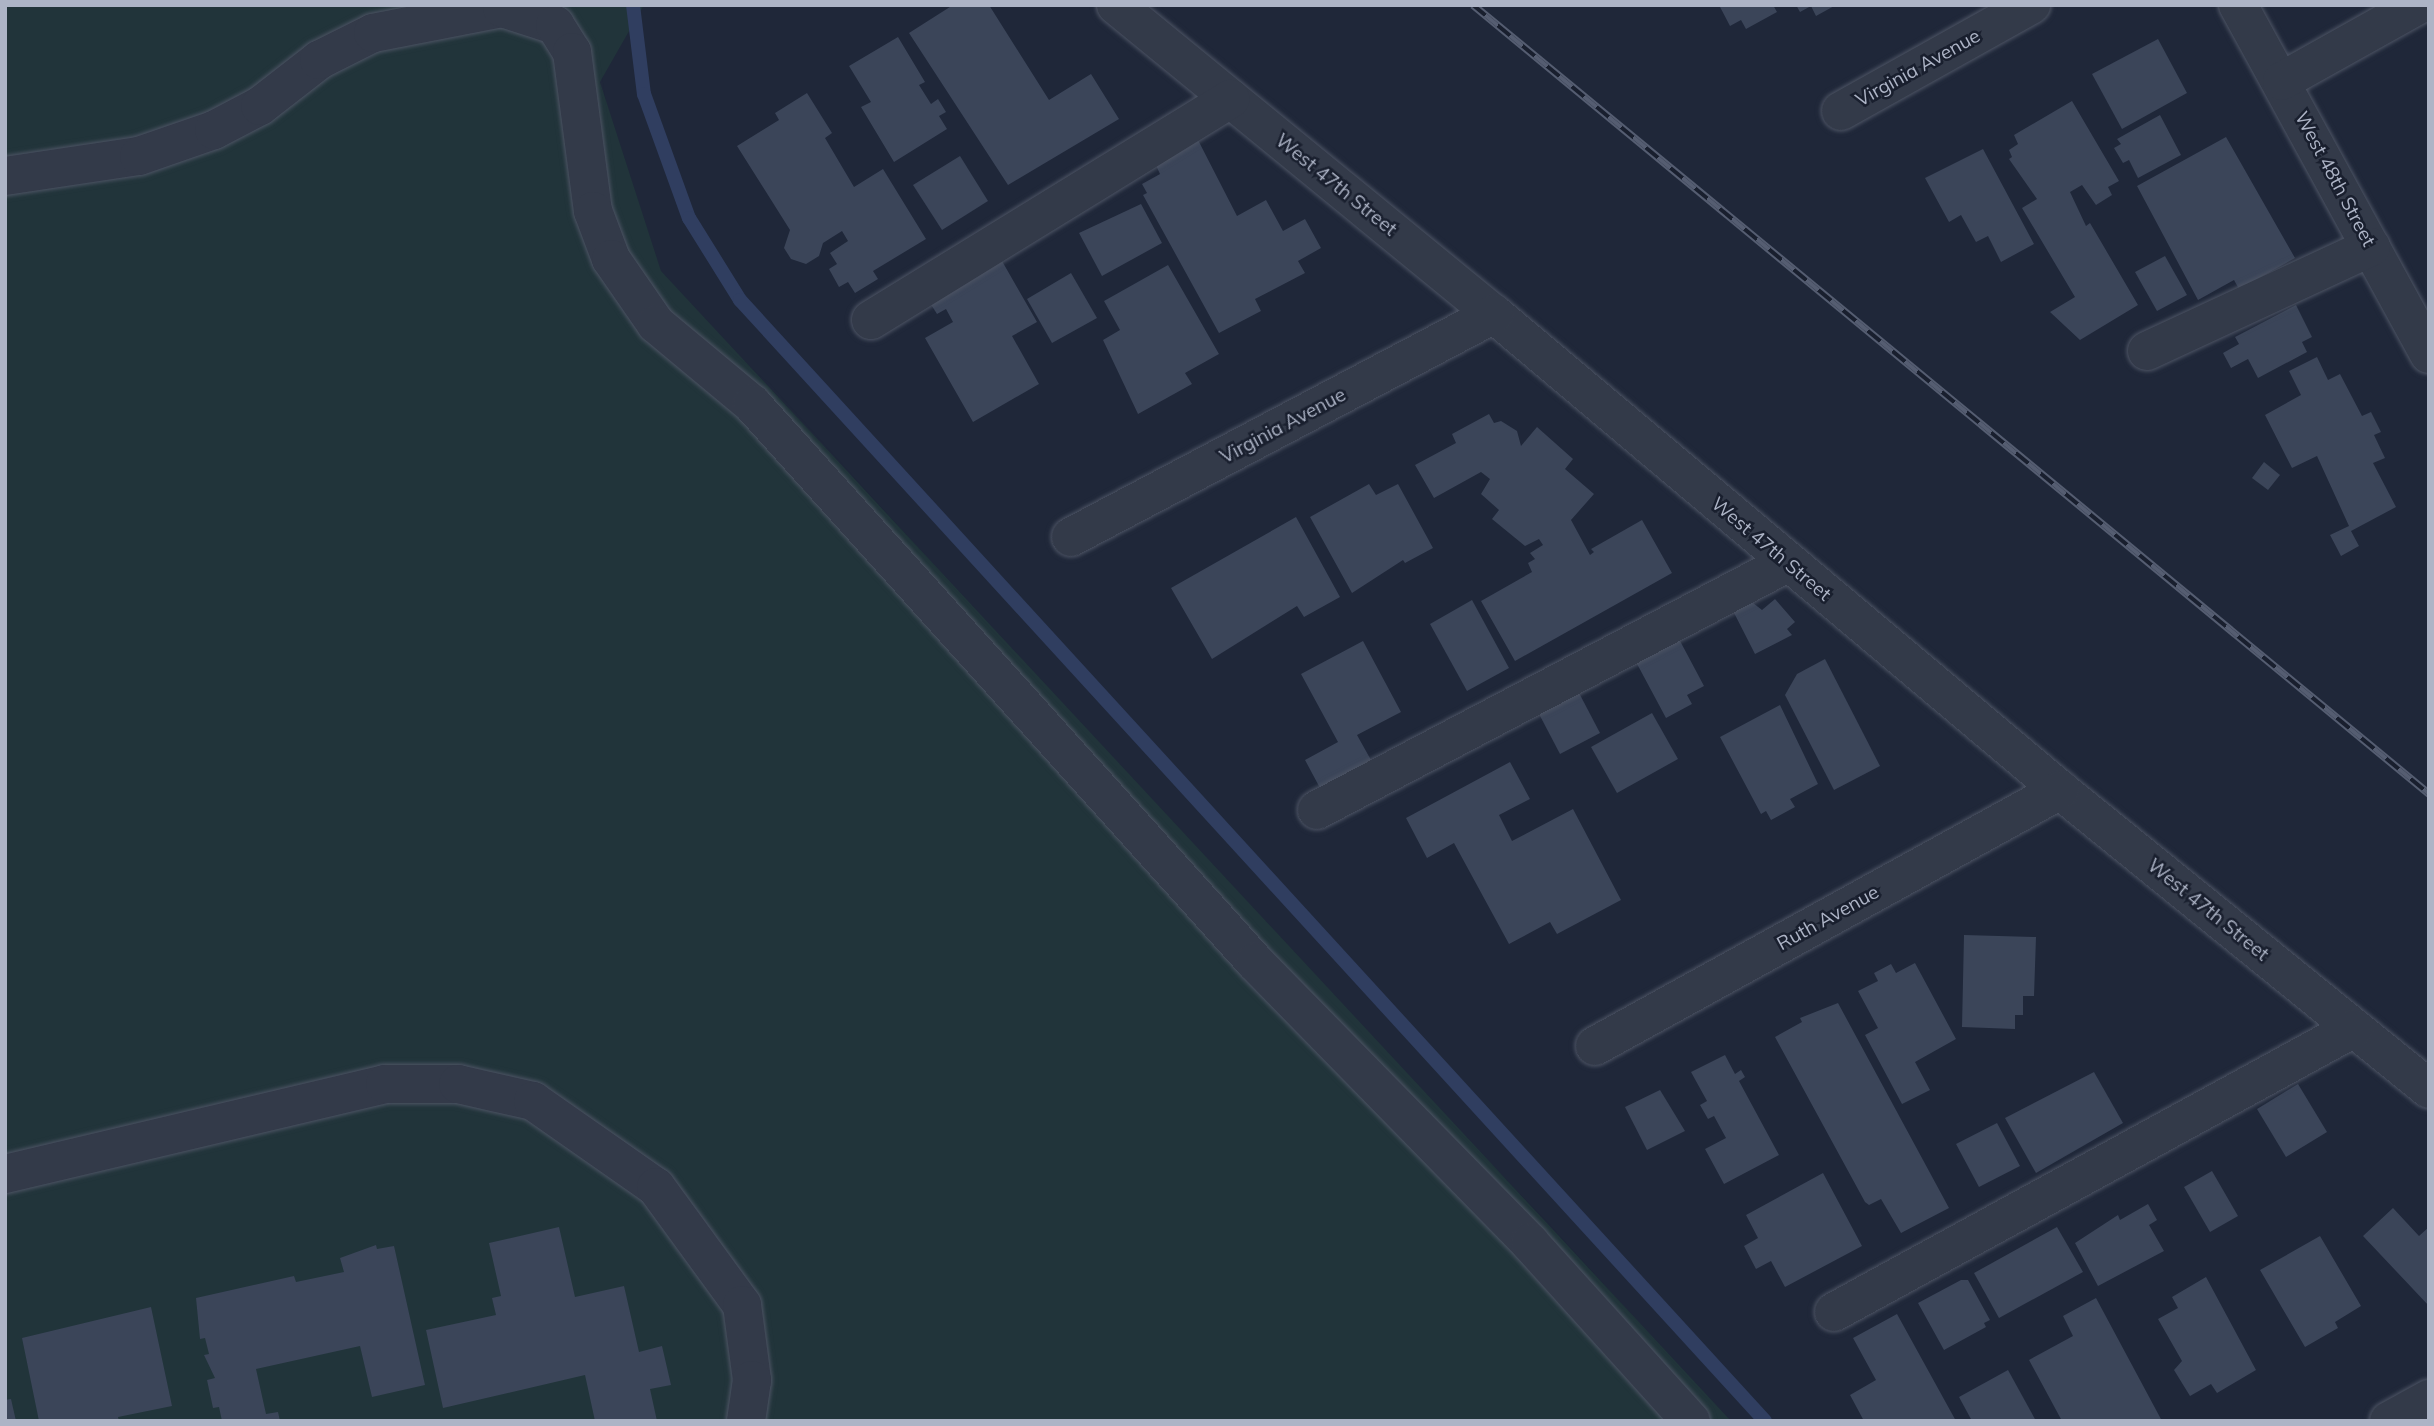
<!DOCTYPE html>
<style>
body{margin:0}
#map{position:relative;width:2434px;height:1426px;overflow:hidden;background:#1f2739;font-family:Mulish,sans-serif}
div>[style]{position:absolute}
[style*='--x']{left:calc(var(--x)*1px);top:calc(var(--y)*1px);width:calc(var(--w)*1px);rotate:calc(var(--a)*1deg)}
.green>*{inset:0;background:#21343a}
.stream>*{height:14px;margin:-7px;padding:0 7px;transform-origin:7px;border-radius:7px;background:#303e60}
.building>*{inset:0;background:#3b4559}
.roads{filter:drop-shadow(0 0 2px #4d5464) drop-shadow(0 0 2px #4d5464)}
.minor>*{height:38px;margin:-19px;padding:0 19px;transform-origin:19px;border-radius:19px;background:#333a49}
.rail>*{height:8px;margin-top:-4px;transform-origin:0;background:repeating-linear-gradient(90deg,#191f2e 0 16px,#555d71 0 32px);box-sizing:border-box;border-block:2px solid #555d71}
span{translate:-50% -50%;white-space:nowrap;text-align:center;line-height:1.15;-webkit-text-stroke:5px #191f2e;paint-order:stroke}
.street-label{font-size:19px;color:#adb4c6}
.frame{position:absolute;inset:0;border:7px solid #adb4c6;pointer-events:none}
</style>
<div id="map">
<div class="green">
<div style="clip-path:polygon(5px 5px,644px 5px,600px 82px,661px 271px,1731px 1421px,5px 1421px)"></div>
</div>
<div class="stream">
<div style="--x:633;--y:5;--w:90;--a:83"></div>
<div style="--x:644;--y:94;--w:132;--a:70.1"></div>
<div style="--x:689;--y:218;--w:97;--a:58.1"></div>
<div style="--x:740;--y:300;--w:1519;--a:47.56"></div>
</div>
<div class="building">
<div style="clip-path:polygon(953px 5px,989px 5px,1049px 100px,1091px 74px,1119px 119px,1008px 185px,909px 33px)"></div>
<div style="clip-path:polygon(1719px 5px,1773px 5px,1777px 12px,1746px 29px,1741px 20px,1730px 26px)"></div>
<div style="clip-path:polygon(1796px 5px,1836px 5px,1816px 16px,1811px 6px,1800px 12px)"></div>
<div style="clip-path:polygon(898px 37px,925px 82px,919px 85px,931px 104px,938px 99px,946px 112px,939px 116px,947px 129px,894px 162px,861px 107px,871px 102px,849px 66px)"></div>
<div style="clip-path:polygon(2158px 39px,2187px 93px,2122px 129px,2092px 74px)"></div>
<div style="clip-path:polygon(807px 93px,832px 133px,825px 138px,854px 187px,883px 169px,926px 239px,873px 271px,878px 279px,855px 293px,848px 282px,839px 287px,829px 269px,837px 264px,830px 253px,848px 241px,842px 231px,823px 243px,819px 256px,806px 264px,791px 259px,784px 248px,790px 230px,737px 146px,779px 120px,775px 113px)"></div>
<div style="clip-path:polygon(2072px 101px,2119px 181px,2108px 187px,2112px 195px,2096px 205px,2082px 185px,2070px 192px,2086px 226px,2090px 223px,2138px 305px,2080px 340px,2050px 312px,2075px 297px,2022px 208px,2037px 199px,2009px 159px,2012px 157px,2009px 150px,2018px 144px,2014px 135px)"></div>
<div style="clip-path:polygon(2160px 115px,2181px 155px,2138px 178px,2129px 160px,2123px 163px,2114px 148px,2121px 144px,2117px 139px)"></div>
<div style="clip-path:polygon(2226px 137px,2295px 258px,2239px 289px,2234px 280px,2198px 300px,2137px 186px)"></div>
<div style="clip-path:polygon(1198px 140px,1237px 216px,1266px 200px,1283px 231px,1305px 219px,1321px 248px,1298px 261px,1305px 273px,1255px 299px,1261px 311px,1219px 333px,1143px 195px,1147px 193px,1142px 184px,1160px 174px,1155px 163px)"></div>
<div style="clip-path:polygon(1983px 149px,2034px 244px,2001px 262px,1988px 236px,1976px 242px,1961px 215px,1949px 222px,1925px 178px)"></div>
<div style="clip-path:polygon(960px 156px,988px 201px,942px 230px,913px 185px)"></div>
<div style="clip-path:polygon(1141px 204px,1162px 243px,1102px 276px,1079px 233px)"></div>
<div style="clip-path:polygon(2165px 256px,2187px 295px,2157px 311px,2135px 272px)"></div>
<div style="clip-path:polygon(1002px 261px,1037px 322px,1012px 336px,1039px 384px,973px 422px,925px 338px,953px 322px,946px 309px,937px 314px,930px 303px)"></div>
<div style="clip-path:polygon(1168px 265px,1219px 354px,1185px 373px,1192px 384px,1138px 414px,1103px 340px,1120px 330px,1104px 301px)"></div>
<div style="clip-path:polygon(1071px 273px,1097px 318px,1052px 343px,1027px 299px)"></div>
<div style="clip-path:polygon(2296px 305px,2312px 337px,2302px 342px,2307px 352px,2258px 378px,2248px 359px,2231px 368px,2223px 353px,2239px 344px,2235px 337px)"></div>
<div style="clip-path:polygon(2317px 357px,2328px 380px,2340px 374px,2362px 416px,2371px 412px,2381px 432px,2374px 435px,2385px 458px,2373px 463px,2396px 507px,2351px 531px,2359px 546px,2341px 556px,2330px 535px,2349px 526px,2317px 456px,2292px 468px,2265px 415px,2301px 395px,2289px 371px)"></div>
<div style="clip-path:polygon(1489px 414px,1494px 423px,1501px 421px,1517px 431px,1521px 446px,1537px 427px,1573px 459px,1565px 469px,1594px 494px,1571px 520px,1590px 555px,1594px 552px,1591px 549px,1642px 520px,1672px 573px,1515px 661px,1481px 601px,1532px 572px,1528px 563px,1535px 559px,1530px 553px,1543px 545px,1539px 539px,1525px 546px,1492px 519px,1499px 510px,1481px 494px,1490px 479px,1481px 472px,1434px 498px,1415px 465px,1456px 443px,1452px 434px)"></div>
<div style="clip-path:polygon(2264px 462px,2280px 475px,2268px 490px,2252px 478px)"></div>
<div style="clip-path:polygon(1369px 484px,1376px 495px,1398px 484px,1433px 548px,1405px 563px,1403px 560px,1352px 593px,1310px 517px)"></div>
<div style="clip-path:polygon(1296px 517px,1340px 597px,1304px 617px,1297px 606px,1212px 659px,1171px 588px)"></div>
<div style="clip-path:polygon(1748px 599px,1762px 610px,1775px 599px,1795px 622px,1787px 629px,1792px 635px,1755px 654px,1731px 607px)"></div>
<div style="clip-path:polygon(1472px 600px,1509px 668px,1467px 691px,1430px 624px)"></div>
<div style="clip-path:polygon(1679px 639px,1704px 686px,1687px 695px,1692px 704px,1666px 718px,1636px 662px)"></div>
<div style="clip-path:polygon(1363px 641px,1401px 712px,1357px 735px,1371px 760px,1320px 788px,1305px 760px,1338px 742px,1301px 674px)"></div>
<div style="clip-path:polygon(1825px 659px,1880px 766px,1834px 790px,1785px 695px,1797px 674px)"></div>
<div style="clip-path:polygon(1578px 691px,1600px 733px,1560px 754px,1538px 712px)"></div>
<div style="clip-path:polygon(1780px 705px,1818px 784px,1790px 799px,1795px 807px,1771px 820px,1766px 811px,1761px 814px,1720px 737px)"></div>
<div style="clip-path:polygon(1652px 713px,1678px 759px,1617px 793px,1591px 747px)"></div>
<div style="clip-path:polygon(1510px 762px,1530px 799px,1499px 815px,1512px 841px,1573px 809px,1621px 900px,1557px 934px,1550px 922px,1509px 944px,1454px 843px,1427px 858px,1406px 818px)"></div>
<div style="clip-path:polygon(1964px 935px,2036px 937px,2034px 996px,2023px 996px,2023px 1015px,2015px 1015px,2015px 1029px,1962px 1027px)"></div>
<div style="clip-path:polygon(1915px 963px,1956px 1039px,1915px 1062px,1930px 1090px,1902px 1104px,1865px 1035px,1878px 1028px,1858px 991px,1878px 981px,1874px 973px,1891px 964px,1896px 973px)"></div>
<div style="clip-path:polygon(1838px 1003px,1949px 1208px,1901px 1233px,1881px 1199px,1869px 1205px,1865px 1202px,1775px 1037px,1802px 1022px,1800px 1018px)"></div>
<div style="clip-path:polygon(1725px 1055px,1735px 1074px,1741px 1070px,1745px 1077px,1739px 1081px,1779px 1155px,1724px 1184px,1705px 1149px,1726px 1138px,1714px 1116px,1708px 1119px,1700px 1105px,1707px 1101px,1691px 1072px)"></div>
<div style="clip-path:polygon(2094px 1072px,2123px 1123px,2036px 1173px,2005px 1118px)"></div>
<div style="clip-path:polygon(2298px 1084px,2327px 1132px,2286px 1157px,2257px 1109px)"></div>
<div style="clip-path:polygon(1660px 1090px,1685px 1131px,1647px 1150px,1625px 1107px)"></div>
<div style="clip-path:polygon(1997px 1123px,2020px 1166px,1979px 1187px,1956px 1144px)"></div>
<div style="clip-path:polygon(2212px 1171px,2238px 1216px,2210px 1232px,2184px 1187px)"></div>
<div style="clip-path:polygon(1823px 1173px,1862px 1246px,1785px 1287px,1771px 1261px,1756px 1269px,1744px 1246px,1758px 1238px,1746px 1215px)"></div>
<div style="clip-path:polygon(2148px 1204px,2157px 1220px,2149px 1225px,2164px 1251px,2098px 1286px,2075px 1243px,2118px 1215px,2120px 1220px)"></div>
<div style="clip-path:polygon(2393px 1208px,2419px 1236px,2429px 1227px,2429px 1306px,2363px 1236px)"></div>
<div style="clip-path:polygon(559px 1227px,575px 1297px,624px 1286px,639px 1352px,662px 1346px,671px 1385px,650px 1389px,657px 1421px,595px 1421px,585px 1375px,443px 1408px,426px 1330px,496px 1315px,492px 1298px,501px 1296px,489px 1243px)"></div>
<div style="clip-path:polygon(2057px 1227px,2083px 1272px,1999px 1318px,1974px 1273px)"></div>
<div style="clip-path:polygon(2320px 1236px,2361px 1306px,2335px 1322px,2338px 1328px,2305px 1347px,2260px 1270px)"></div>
<div style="clip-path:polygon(376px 1245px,377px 1249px,394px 1246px,425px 1385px,372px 1397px,360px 1346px,256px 1369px,266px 1414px,278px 1412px,280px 1421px,222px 1421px,219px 1407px,213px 1408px,207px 1380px,215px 1378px,204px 1355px,209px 1354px,205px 1338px,200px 1339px,196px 1298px,294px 1276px,296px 1282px,344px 1272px,340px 1258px)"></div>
<div style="clip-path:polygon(2206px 1277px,2256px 1370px,2217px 1393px,2211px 1384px,2190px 1396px,2174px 1370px,2182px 1361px,2158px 1319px,2178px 1308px,2172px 1297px)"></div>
<div style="clip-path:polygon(1961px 1280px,1968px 1280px,1990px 1320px,1984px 1323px,1986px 1327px,1944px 1350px,1918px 1303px)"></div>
<div style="clip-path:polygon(2096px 1298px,2162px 1421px,2062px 1421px,2029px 1360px,2073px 1336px,2063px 1316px)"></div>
<div style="clip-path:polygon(151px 1307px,172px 1406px,118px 1417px,119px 1421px,39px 1421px,22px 1338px)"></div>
<div style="clip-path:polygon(1897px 1314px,1956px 1421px,1864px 1421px,1850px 1395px,1876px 1380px,1853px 1338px)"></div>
<div style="clip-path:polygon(2008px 1370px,2036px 1421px,1972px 1421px,1959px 1397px)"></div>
<div style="clip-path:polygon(11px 1399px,16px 1421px,5px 1421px,5px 1400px)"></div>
</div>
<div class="roads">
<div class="minor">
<div style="--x:1116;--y:5;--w:488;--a:39.3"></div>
<div style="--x:1494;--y:314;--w:740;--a:40.06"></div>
<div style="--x:2060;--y:790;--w:475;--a:39"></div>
<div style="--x:2238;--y:5;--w:398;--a:61.3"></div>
<div style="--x:2282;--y:81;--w:156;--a:-29.2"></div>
<div style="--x:1841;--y:111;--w:218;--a:-29.2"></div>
<div style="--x:5;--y:176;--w:135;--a:-8.5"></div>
<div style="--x:139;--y:156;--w:79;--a:-19.1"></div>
<div style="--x:214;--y:130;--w:52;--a:-27.6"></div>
<div style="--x:260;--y:106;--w:75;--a:-37.9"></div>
<div style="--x:319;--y:60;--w:60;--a:-26.6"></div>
<div style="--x:373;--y:33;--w:131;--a:-11"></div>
<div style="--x:502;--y:8;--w:56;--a:17.8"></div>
<div style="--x:555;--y:25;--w:32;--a:58"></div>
<div style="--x:572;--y:52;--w:160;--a:82.5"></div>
<div style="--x:593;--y:211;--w:51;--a:69.4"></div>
<div style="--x:611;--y:259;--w:79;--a:55.3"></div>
<div style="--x:656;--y:324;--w:125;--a:39.8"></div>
<div style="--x:752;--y:404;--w:751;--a:47.97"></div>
<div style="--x:1255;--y:962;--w:393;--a:45.6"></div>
<div style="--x:1530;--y:1243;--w:240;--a:47.9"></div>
<div style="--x:871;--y:320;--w:422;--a:-31.6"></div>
<div style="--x:2147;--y:351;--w:247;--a:-24.9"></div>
<div style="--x:1071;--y:537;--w:478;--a:-27.8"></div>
<div style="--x:1317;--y:810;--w:531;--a:-27.72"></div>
<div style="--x:1595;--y:1046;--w:531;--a:-28.83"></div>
<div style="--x:5;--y:1174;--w:391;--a:-13.3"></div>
<div style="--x:385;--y:1084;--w:73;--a:0"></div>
<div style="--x:458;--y:1084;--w:77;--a:12.8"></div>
<div style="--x:533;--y:1101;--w:150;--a:35"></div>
<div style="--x:656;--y:1187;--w:146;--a:53.9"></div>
<div style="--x:742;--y:1305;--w:76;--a:82.4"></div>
<div style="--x:752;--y:1380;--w:41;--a:98.3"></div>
<div style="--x:1834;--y:1312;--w:592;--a:-28.64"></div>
<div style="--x:2389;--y:1421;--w:46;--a:-28.8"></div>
</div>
</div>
<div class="rail">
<div style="--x:1473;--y:5;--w:1240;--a:39.53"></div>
</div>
<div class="street-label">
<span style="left:1918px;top:68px;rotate:-29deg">Virginia Avenue</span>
<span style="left:2335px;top:179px;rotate:62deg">West 48th Street</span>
<span style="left:1336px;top:185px;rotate:39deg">West 47th Street</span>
<span style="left:1283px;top:426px;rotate:-28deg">Virginia Avenue</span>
<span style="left:1771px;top:549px;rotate:40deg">West 47th Street</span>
<span style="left:2208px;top:910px;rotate:39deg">West 47th Street</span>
<span style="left:1828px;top:918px;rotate:-29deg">Ruth Avenue</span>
</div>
<div class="frame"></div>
</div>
